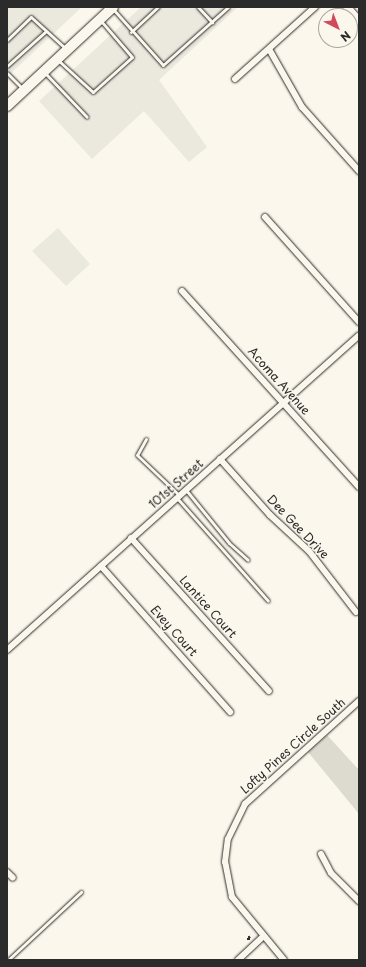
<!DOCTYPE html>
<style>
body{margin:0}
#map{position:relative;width:366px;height:967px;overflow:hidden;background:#fbf7ec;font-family:"Playpen Sans",sans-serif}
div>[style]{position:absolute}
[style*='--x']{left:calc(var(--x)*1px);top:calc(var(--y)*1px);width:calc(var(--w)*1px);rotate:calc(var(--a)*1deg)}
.built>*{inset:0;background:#ebe8de}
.green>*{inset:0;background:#dddad0}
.path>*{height:1.5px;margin-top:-0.75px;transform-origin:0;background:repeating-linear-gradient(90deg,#2b2b2b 0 3px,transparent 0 6px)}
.roads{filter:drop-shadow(0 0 1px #2b2b2b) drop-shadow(0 0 1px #2b2b2b)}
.service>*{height:3px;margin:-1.5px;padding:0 1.5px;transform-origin:1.5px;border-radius:1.5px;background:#fbf7ec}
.minor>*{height:6px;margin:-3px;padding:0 3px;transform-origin:3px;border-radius:3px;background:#fbf7ec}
.tertiary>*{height:8px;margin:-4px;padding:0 4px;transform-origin:4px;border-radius:4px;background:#fbf7ec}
.primary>*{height:10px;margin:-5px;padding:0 5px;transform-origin:5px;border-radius:5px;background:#fbf7ec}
span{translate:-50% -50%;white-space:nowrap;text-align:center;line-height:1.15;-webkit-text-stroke:3px #fbf7ec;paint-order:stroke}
.street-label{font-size:12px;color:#2b2b2b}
.frame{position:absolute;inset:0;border:8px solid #2b2b2b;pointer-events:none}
.north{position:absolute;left:318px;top:8px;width:40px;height:40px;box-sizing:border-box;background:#fbf7ec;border:1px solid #a8a59f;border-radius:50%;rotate:138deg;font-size:11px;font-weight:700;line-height:16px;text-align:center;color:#2b2b2b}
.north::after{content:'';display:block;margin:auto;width:14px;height:18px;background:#d1495b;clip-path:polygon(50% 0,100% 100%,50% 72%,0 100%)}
</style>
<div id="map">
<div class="built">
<div style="clip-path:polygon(7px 7px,82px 7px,7px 77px)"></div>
<div style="clip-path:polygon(141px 7px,238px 7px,159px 80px,207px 147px,189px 162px,144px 111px,92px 159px,39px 101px)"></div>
<div style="clip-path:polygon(58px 228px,90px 264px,66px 286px,32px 251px)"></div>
</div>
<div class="green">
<div style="clip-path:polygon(327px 735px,359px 770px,359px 814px,308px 752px)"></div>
</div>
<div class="path">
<div style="--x:247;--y:939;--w:3;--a:0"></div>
<div style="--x:250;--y:939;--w:5;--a:-127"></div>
</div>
<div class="roads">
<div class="service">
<div style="--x:198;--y:7;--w:21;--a:47"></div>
<div style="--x:113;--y:9;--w:75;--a:48.2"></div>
<div style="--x:163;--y:65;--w:87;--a:-41.7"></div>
<div style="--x:131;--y:32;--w:37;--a:-43"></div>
<div style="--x:7;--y:40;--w:33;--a:-44"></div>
<div style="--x:31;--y:17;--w:47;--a:42.4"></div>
<div style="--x:59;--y:61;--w:46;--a:42.4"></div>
<div style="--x:93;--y:92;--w:52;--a:-41.9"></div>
<div style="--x:132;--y:57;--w:48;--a:-130.7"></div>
<div style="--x:7;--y:66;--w:52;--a:-41.9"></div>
<div style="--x:7;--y:73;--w:23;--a:45"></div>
<div style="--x:46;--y:74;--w:59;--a:46.4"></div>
<div style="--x:146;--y:439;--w:18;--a:119"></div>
<div style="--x:137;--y:455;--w:58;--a:43.6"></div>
<div style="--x:186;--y:490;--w:68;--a:50.9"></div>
<div style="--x:229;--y:543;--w:25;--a:42"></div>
<div style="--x:177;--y:498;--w:137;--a:48.5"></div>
<div style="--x:8;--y:960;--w:100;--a:-43"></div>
</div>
<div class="minor">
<div style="--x:269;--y:49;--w:67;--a:60.4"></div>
<div style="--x:302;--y:107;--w:86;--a:48.3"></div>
<div style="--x:235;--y:79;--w:108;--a:-42"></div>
<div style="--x:265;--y:217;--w:141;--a:48.2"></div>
<div style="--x:182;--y:291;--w:264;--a:47.9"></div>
<div style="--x:220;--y:459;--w:75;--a:48.2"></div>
<div style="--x:270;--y:515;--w:53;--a:42.7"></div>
<div style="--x:309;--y:551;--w:77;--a:52.4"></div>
<div style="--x:131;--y:538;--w:206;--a:48"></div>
<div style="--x:101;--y:566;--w:195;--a:48.5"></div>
<div style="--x:7;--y:650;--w:472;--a:-41.8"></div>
<div style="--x:321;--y:854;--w:21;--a:62"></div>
<div style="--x:331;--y:873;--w:40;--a:45"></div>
<div style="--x:7;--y:872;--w:8;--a:45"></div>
<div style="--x:238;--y:960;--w:34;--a:-43"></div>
<div style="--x:284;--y:960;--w:82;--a:-129.5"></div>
<div style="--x:232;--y:897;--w:36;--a:-101"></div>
<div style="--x:225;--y:862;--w:23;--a:-83"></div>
<div style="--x:228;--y:839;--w:39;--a:-64"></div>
<div style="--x:245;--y:804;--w:154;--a:-42.1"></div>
</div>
<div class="tertiary">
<div style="--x:347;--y:7;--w:18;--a:49"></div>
</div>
<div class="primary">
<div style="--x:7;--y:106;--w:145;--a:-43"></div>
</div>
</div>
<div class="street-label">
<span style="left:279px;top:381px;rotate:48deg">Acoma Avenue</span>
<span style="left:176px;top:484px;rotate:-41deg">101st Street</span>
<span style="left:298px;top:527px;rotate:46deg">Dee Gee Drive</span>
<span style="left:208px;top:607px;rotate:48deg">Lantice Court</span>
<span style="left:174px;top:631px;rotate:48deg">Evey Court</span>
<span style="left:293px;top:746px;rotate:-42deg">Lofty Pines Circle South</span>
</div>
<div class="frame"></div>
<div class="north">N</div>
</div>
